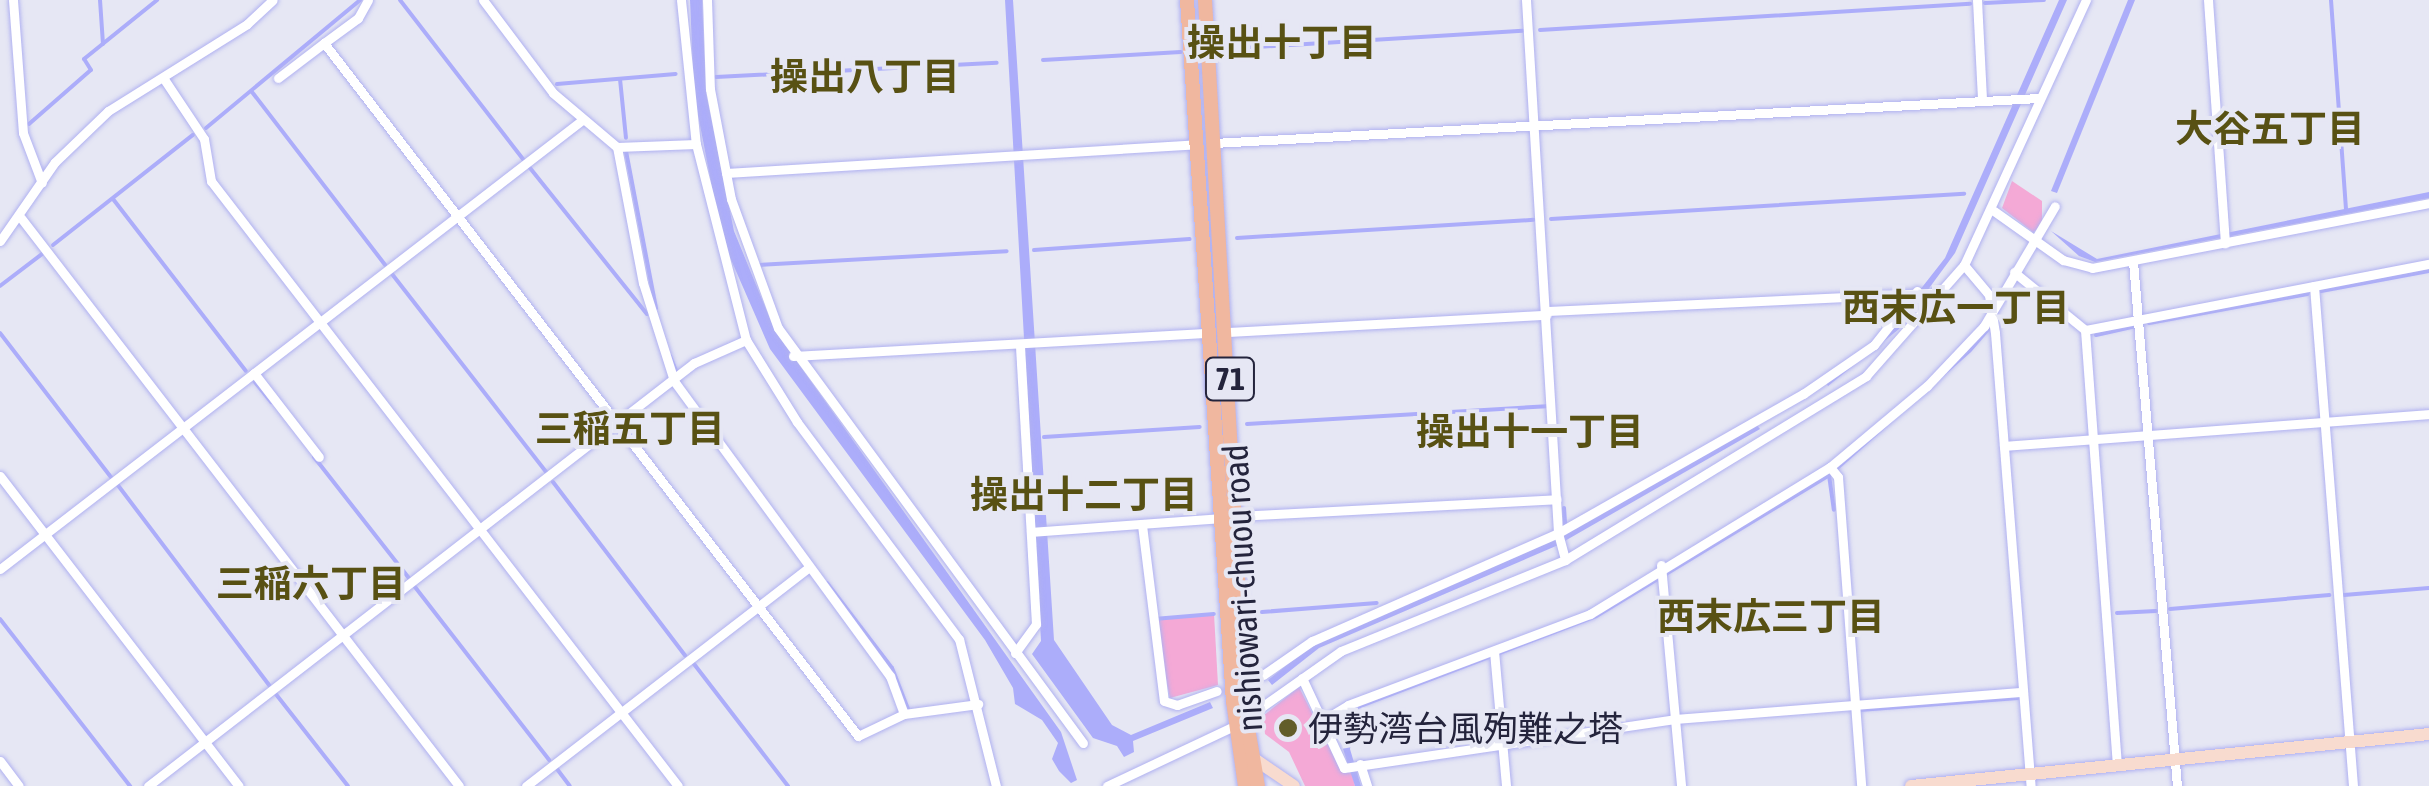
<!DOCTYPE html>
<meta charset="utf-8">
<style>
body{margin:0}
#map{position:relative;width:2429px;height:786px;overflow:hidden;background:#e6e7f4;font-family:"Asap Condensed","Noto Sans JP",sans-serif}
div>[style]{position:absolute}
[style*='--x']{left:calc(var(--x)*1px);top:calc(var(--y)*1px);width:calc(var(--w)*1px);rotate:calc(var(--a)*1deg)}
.green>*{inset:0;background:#f4a9d6}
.water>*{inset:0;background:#acadfa}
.stream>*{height:4px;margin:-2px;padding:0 2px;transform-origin:2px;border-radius:2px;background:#acadfa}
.roads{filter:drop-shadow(0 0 2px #b0b1f1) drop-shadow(0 0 2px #b0b1f1)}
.street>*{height:9px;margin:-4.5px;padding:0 4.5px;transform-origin:4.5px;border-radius:4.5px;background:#fff}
.secondary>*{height:12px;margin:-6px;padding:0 6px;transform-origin:6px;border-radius:6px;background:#f8dbcf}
.primary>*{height:14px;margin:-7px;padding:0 7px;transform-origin:7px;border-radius:7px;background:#f0b79f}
.dots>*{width:28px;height:28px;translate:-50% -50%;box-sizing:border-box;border:5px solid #e6e7f4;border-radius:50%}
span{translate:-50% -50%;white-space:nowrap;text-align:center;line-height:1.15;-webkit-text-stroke:8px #e6e7f4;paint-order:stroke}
.shield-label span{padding:2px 8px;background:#e6e7f4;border:2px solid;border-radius:8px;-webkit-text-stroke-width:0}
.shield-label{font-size:32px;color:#24243c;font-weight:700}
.street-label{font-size:35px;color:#24243c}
.poi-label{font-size:35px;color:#24243c}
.left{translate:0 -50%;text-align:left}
.neighbourhood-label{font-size:38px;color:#585113;font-weight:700}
</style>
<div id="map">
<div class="green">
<div style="clip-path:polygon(2012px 181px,2042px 201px,2042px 226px,2033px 232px,2002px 208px)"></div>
<div style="clip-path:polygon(1214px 614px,1218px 685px,1170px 698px,1154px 619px)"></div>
<div style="clip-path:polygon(1299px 687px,1341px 771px,1352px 773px,1355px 786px,1305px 786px,1289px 752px,1265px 734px,1263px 716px)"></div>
</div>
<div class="water">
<div style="clip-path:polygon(690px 0,702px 0,706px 93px,734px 231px,775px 331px,1061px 732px,1077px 780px,1071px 783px,1059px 771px,1052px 759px,1058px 743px,1042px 720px,1015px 704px,1013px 688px,985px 640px,770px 349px,722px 239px,694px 94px)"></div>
<div style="clip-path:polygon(1005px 0,1013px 0,1054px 640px,1112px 725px,1131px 735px,1210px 702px,1213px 708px,1133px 741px,1134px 752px,1124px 757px,1117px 746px,1093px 738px,1032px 654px,1041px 641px)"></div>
<div style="clip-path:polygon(2059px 0,2067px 0,1955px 253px,1899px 329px,1828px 386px,1825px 381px,1876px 346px,1945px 258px)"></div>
<div style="clip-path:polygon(2128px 0,2135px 0,2057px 193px,2051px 191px)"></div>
<div style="clip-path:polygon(2429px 192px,2429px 198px,2095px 262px,2079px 256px,2051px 231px,2097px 259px)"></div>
<div style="clip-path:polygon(2011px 287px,1990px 330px,1971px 352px,1830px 477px,1597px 618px,1358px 709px,1350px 749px,1361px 786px,1355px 786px,1343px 749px,1350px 708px,1590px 618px,1828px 473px,1960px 358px)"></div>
<div style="clip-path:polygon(1756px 424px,1760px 429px,1556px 546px,1319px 648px,1272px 685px,1268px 680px,1316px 642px,1553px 541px)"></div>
</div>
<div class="stream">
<div style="--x:100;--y:0;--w:44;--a:86.1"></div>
<div style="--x:400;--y:0;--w:201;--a:52.3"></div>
<div style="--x:2331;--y:0;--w:211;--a:85.9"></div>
<div style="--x:1985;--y:3;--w:59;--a:-2.9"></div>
<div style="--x:1540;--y:30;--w:431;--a:-3.5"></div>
<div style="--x:1224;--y:49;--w:299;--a:-3.5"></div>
<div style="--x:1043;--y:60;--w:138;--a:-3.3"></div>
<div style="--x:716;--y:77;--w:281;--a:-2.9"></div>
<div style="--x:620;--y:79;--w:59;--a:84.2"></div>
<div style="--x:557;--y:84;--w:119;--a:-4.8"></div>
<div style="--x:252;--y:92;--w:218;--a:52.4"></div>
<div style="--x:29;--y:124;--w:82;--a:-41.1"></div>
<div style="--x:91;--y:70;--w:13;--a:-122"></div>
<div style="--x:84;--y:59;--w:94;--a:-38.9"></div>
<div style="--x:206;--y:128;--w:200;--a:-39.7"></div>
<div style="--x:626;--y:151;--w:160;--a:79.2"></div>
<div style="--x:530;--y:168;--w:187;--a:51.3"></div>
<div style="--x:113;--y:199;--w:217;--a:52.3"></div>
<div style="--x:1551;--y:219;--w:414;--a:-3.5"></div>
<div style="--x:1237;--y:238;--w:297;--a:-3.5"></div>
<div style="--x:53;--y:245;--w:178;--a:-38.2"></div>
<div style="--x:1034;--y:250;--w:156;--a:-4"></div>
<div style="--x:759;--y:265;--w:248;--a:-3.2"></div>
<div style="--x:392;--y:274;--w:251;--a:52.1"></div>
<div style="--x:0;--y:286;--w:53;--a:-37.3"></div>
<div style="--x:2321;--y:291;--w:110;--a:-10.5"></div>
<div style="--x:2149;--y:323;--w:161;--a:-10.4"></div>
<div style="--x:0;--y:333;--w:182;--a:52.4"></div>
<div style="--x:2096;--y:335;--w:41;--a:-12.7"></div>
<div style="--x:670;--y:356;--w:18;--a:68"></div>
<div style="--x:255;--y:382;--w:26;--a:51"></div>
<div style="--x:1247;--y:424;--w:300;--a:-3.4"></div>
<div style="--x:1044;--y:437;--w:156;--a:-3.7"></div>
<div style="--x:314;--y:457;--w:154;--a:51.9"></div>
<div style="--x:1829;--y:475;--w:35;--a:82"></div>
<div style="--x:553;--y:482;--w:218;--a:52.7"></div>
<div style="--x:117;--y:484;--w:253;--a:52.9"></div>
<div style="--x:1564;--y:508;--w:16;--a:86"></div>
<div style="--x:827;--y:583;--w:107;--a:52.6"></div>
<div style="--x:892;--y:668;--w:44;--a:68.7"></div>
<div style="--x:415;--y:587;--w:219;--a:52.2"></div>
<div style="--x:2344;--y:595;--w:85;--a:-4.7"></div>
<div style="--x:2170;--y:609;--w:160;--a:-5"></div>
<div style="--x:1262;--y:612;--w:115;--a:-4.5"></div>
<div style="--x:2117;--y:613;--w:39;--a:-3"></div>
<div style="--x:0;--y:619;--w:212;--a:52.1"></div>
<div style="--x:1154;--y:619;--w:60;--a:-4.8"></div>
<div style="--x:694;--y:664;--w:154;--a:52.4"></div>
<div style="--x:275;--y:693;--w:118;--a:51.9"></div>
<div style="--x:1859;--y:710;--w:159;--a:-4.3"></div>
<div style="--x:557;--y:769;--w:21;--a:53"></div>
</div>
<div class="roads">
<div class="street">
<div style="--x:13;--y:0;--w:133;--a:85.7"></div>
<div style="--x:23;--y:133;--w:53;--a:69.2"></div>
<div style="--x:368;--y:0;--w:21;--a:119"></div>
<div style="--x:358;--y:18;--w:42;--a:143.7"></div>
<div style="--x:324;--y:43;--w:875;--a:52.38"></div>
<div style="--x:858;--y:736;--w:51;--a:-25.6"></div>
<div style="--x:904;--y:714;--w:75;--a:-7.7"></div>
<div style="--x:483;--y:0;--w:116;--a:53"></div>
<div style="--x:553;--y:93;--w:84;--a:40.2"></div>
<div style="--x:617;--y:147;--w:138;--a:79.2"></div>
<div style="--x:643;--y:283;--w:103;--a:72.4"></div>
<div style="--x:674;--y:381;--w:366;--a:53.8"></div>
<div style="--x:890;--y:676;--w:40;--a:69.8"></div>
<div style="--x:681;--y:0;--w:145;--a:84.1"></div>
<div style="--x:696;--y:144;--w:202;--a:75.7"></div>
<div style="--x:746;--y:340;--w:97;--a:58.1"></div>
<div style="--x:797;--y:422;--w:271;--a:53.3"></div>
<div style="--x:959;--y:639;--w:152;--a:75.9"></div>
<div style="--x:707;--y:0;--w:89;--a:88.1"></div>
<div style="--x:710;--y:89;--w:112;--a:79.2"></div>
<div style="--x:731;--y:199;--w:137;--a:70"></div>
<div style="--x:778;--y:328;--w:515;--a:53.69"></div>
<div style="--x:1526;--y:0;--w:534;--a:86.56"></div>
<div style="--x:1558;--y:533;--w:28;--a:75"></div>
<div style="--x:1977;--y:0;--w:99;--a:87.1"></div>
<div style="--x:2208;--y:0;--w:244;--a:86"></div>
<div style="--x:278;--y:78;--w:58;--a:-37.3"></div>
<div style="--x:164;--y:79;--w:72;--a:56.3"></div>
<div style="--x:204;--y:139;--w:43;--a:80.5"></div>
<div style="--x:211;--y:181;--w:764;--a:52.34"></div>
<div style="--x:1213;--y:143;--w:827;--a:-3.12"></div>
<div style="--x:617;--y:147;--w:79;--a:-2.2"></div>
<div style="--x:726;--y:173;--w:472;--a:-3.5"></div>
<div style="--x:1994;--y:211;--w:85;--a:35.4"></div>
<div style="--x:2063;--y:260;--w:30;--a:15"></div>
<div style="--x:2092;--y:268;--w:343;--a:-10.9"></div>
<div style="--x:21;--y:218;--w:717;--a:52.36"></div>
<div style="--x:0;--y:241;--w:96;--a:-55.2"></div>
<div style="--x:55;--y:162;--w:74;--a:-43.9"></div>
<div style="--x:108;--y:111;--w:164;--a:-32"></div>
<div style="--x:247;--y:24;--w:35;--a:-43"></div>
<div style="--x:2133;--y:261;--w:527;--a:85.21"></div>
<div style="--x:1964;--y:265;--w:39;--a:50"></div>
<div style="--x:1989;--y:295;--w:38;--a:81"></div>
<div style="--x:1995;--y:333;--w:454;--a:85.5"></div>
<div style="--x:2014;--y:272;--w:92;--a:39.2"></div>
<div style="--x:2314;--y:286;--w:502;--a:85.54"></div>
<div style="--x:1547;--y:311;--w:396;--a:-2.7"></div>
<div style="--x:2085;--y:330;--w:436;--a:85.8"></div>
<div style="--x:2085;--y:330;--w:350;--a:-10.9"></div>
<div style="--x:1228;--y:332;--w:319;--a:-3.1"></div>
<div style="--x:793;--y:356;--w:417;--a:-3.2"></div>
<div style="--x:254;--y:373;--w:106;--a:52.3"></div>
<div style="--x:2004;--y:446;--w:426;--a:-4.3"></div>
<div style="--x:1830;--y:467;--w:13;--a:51"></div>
<div style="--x:1838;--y:477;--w:310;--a:85.7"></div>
<div style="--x:0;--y:476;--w:391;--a:52.4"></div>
<div style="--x:1237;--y:516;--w:320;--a:-3"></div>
<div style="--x:1142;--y:525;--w:177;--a:82.9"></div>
<div style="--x:1164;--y:701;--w:14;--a:17"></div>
<div style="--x:1177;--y:705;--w:42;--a:-19.3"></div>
<div style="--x:1031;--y:532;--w:191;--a:-4.2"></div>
<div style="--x:1661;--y:565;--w:222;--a:84.8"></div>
<div style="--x:0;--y:569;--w:734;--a:-37.64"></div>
<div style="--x:1494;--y:651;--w:136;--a:84.9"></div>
<div style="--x:1015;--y:653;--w:36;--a:-54"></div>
<div style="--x:1036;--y:624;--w:280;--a:-93.3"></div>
<div style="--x:1263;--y:675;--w:60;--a:-34.8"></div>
<div style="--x:1312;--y:641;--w:269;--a:-23.7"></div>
<div style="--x:1558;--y:533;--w:282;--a:-29.6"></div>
<div style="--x:1803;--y:394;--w:86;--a:-34.6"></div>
<div style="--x:1874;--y:345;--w:69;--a:-51.5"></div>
<div style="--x:1302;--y:678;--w:99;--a:65"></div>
<div style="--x:1344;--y:768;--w:336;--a:-8.4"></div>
<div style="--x:1676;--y:719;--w:347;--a:-4.5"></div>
<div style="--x:1325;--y:719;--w:27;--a:-31"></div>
<div style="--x:1348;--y:705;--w:259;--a:-20.6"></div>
<div style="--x:1590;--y:614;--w:281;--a:-31.5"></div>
<div style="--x:1830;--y:467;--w:126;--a:-39.9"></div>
<div style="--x:1927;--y:386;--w:83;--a:-46.5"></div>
<div style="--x:1984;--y:326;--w:139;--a:-59.4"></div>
<div style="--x:0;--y:761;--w:31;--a:53"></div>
<div style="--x:1360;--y:764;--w:23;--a:72"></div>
<div style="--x:148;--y:786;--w:691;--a:-37.77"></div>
<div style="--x:694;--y:363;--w:57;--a:-23.9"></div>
<div style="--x:526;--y:786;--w:356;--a:-37.7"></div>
<div style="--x:1107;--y:786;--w:143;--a:-25.3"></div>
<div style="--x:1236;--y:725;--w:128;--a:-35.2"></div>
<div style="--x:1341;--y:651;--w:242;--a:-22.1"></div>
<div style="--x:1565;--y:560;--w:353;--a:-31.4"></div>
<div style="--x:1866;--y:376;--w:148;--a:-48.6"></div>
<div style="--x:1964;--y:265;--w:292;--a:-65.3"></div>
</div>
<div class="secondary">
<div style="--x:1250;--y:756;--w:53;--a:34.3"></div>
<div style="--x:1911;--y:786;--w:521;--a:-5.73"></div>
</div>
<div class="primary">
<div style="--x:1187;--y:0;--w:703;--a:86.25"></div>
<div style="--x:1233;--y:701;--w:86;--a:82"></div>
<div style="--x:1205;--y:0;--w:717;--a:86.72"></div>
<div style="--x:1246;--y:716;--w:71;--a:80.3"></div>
</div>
</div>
<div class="dots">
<div style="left:1288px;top:728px;background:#625d29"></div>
</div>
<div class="shield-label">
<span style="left:1230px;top:379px">71</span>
</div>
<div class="street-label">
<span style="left:1242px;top:588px;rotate:-93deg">nishiowari-chuou road</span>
</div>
<div class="poi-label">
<span class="left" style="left:1308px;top:728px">伊勢湾台風殉難之塔</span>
</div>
<div class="neighbourhood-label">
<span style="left:1282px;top:43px">操出十丁目</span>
<span style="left:865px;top:77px">操出八丁目</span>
<span style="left:2270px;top:129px">大谷五丁目</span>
<span style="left:1956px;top:308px">西末広一丁目</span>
<span style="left:630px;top:429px">三稲五丁目</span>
<span style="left:1530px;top:432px">操出十一丁目</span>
<span style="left:1084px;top:495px">操出十二丁目</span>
<span style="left:311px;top:584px">三稲六丁目</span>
<span style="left:1771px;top:617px">西末広三丁目</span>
</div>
</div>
